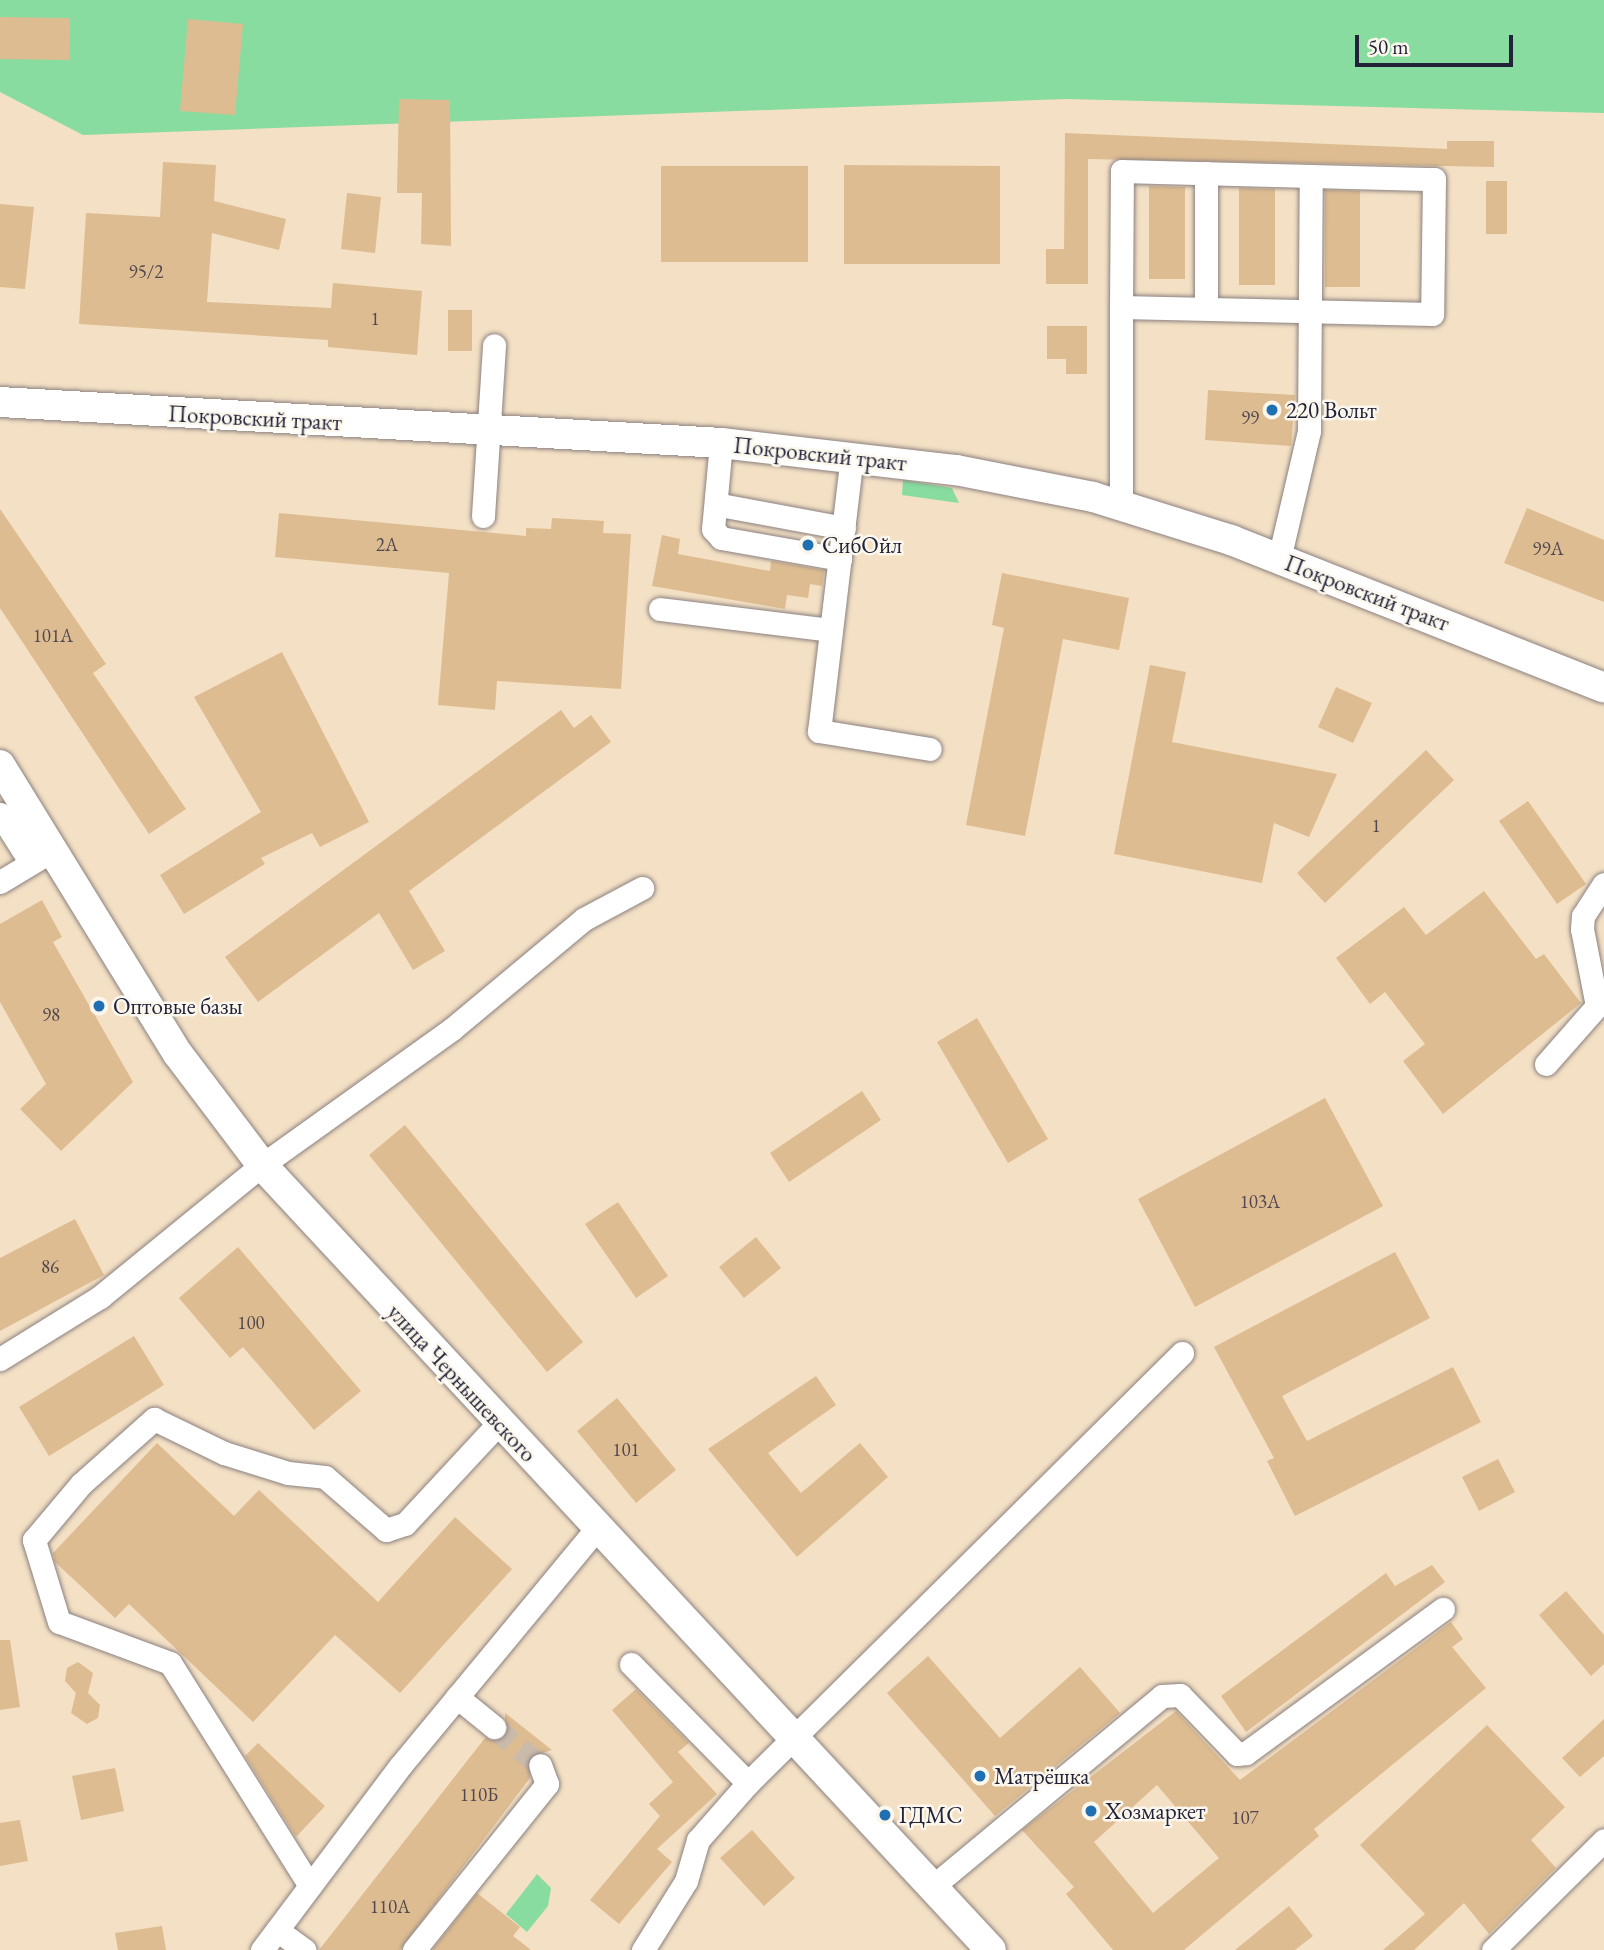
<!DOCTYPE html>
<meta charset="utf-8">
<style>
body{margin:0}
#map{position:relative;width:1604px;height:1950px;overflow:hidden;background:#f4e0c4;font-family:"EB Garamond",serif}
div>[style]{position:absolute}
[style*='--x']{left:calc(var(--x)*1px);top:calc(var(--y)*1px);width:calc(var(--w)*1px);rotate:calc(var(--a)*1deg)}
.green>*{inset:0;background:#88dc9f}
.building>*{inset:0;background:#debc91}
.minor-tunnel>*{height:23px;margin-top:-11.5px;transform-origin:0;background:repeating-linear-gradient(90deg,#cabaa9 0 23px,transparent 0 34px)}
.roads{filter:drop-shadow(0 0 2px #8b8180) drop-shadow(0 0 2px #8b8180)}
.minor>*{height:23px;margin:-11.5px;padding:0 11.5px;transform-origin:11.5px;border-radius:11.5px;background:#fff}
.major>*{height:30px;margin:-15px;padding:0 15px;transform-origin:15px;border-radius:15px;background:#fff}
.dots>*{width:19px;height:19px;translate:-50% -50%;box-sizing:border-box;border:4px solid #fbf7ec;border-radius:50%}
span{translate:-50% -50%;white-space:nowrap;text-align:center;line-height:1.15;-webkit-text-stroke:5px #fbf7ec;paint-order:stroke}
.number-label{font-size:19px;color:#514850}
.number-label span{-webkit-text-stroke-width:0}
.poi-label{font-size:23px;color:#22223b}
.left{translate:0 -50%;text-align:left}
.street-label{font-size:23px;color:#22223b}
.scale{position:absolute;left:1355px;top:35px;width:158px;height:32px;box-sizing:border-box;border:4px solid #22223b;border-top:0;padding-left:9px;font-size:21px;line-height:24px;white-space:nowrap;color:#22223b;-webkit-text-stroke:5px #fbf7ec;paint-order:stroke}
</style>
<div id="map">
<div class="green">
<div style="clip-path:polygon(0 0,1604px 0,1604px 113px,1067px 99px,83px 135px,0 92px)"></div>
<div style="clip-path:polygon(903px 480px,952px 488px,959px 503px,902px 495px)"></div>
<div style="clip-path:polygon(537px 1874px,551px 1888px,548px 1906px,527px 1932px,506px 1914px)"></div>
</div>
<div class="building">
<div style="clip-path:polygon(0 17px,70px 18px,69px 60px,0 59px)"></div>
<div style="clip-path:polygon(188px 19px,243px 24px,235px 115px,180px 111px)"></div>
<div style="clip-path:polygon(399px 99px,450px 100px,451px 246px,421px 244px,422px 193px,397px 193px)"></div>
<div style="clip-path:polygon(1065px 133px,1447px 149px,1447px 141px,1494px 141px,1494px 167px,1088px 159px,1088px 284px,1046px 284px,1046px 249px,1064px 249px)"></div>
<div style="clip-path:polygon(163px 162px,216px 165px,214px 201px,286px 219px,279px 250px,212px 233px,207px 302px,331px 308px,333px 283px,422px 291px,417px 355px,328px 347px,328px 340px,79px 324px,86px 213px,160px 217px)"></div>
<div style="clip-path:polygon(844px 165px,1000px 166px,1000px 264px,844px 264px)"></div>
<div style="clip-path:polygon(661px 166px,808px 166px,808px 262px,661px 262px)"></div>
<div style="clip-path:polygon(1486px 181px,1507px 181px,1507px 234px,1486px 234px)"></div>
<div style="clip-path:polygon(1149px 186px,1185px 187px,1185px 279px,1149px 279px)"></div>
<div style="clip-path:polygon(1239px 188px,1275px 189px,1275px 285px,1239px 285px)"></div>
<div style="clip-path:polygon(1325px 190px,1360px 191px,1360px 287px,1325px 287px)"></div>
<div style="clip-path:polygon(347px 193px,381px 197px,375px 253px,341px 249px)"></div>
<div style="clip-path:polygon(0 204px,34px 207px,25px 289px,0 287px)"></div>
<div style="clip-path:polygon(448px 310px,472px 310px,472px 351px,448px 351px)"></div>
<div style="clip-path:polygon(1047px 326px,1087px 326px,1087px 374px,1066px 374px,1066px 359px,1047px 359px)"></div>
<div style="clip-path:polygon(1208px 390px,1295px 395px,1291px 446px,1205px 440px)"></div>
<div style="clip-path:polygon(1527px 508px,1604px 540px,1604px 602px,1504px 563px)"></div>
<div style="clip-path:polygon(0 509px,106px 664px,93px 673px,186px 809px,149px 834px,0 608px)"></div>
<div style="clip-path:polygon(279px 513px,526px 536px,526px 528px,551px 529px,552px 518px,604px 521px,603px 533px,631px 534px,621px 689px,497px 681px,495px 710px,438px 705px,449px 573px,275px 557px)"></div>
<div style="clip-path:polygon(662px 535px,680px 539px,678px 554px,770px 571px,771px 561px,824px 570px,822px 586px,810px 584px,808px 598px,787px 595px,785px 609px,652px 586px)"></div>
<div style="clip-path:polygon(1002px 573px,1129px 598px,1119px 650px,1063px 639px,1025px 836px,966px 825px,1004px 628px,992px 625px)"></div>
<div style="clip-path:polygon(282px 652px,369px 822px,320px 847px,312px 833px,261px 858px,265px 864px,184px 914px,160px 875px,261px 812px,194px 697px)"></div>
<div style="clip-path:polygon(1150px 665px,1186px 672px,1172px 742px,1337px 774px,1309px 837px,1274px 823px,1262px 883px,1114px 854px)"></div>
<div style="clip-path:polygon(1336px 687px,1372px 703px,1353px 743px,1318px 727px)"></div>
<div style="clip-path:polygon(561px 710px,574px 728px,591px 715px,611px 742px,409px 891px,445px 951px,413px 970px,379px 913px,258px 1002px,225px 957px)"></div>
<div style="clip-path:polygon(1426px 750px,1454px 780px,1325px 903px,1297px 873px)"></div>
<div style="clip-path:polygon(1528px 801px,1586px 884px,1557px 904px,1499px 821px)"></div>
<div style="clip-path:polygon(1484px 891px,1536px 959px,1544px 954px,1581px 1003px,1443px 1114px,1403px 1061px,1425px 1044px,1385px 992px,1370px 1004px,1336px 958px,1404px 907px,1426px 935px)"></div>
<div style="clip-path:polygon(42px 900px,62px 937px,53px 942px,133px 1082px,61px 1151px,20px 1109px,46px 1084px,0 1002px,0 924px)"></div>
<div style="clip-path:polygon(977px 1018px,1048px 1139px,1008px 1163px,937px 1042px)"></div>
<div style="clip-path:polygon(862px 1091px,881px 1120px,789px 1182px,770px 1153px)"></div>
<div style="clip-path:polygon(1325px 1098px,1383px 1206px,1195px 1307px,1138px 1199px)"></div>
<div style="clip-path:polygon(405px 1125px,583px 1342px,547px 1372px,369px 1155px)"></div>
<div style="clip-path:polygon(618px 1202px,668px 1276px,636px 1298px,585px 1224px)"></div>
<div style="clip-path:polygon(75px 1219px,104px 1275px,0 1331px,0 1258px)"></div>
<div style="clip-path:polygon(756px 1237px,781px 1268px,744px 1298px,719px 1267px)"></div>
<div style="clip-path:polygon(238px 1247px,361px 1391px,314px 1430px,243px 1347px,230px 1358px,179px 1298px)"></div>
<div style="clip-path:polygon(1395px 1252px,1430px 1318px,1282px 1396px,1307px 1441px,1453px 1367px,1481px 1422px,1295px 1516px,1267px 1461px,1274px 1458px,1214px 1347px)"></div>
<div style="clip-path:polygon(134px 1336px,164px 1385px,49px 1456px,19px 1407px)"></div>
<div style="clip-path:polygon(816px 1376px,836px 1405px,768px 1453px,801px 1493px,860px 1443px,888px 1477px,797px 1557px,708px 1449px)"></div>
<div style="clip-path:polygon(617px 1398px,676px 1470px,636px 1503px,577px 1431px)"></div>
<div style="clip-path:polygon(157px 1443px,234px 1516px,259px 1490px,378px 1602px,455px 1517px,512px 1569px,400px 1693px,335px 1635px,253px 1722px,129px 1604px,115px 1618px,55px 1562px,53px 1553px)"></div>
<div style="clip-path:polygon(1498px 1459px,1515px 1492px,1479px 1511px,1462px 1477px)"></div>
<div style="clip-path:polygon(1432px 1565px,1445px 1582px,1246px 1732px,1221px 1696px,1386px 1573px,1395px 1586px)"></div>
<div style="clip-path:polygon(1566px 1591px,1604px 1635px,1604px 1664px,1591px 1676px,1539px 1615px)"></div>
<div style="clip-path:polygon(evenodd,1451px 1622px,1463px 1639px,1452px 1647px,1486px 1688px,1314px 1829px,1319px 1836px,1184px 1950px,1113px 1950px,1066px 1894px,1074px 1887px,1022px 1830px,1176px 1711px,1240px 1780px,1451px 1622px,1157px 1785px,1219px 1858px,1153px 1913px,1094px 1842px,1157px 1785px)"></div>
<div style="clip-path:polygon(0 1640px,10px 1640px,20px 1707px,0 1710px)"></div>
<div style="clip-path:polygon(928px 1656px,1000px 1738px,1080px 1667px,1120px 1713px,995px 1816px,887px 1693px)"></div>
<div style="clip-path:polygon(78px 1662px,93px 1673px,88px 1693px,100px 1705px,98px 1718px,87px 1724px,71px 1713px,76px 1693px,65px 1681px,67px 1668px)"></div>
<div style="clip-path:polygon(636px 1689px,689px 1743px,678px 1752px,717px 1794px,657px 1849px,672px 1862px,619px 1924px,590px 1900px,660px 1816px,649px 1804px,673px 1782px,612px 1710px)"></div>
<div style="clip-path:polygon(505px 1713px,552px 1750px,529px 1757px,530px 1778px,400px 1950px,319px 1950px,485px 1738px,505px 1735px)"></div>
<div style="clip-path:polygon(1604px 1719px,1604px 1756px,1580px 1777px,1562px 1758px)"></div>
<div style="clip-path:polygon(1487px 1725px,1565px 1807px,1531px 1840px,1556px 1868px,1489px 1934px,1464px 1903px,1414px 1950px,1383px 1950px,1425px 1914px,1360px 1845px)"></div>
<div style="clip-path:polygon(258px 1743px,325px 1806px,296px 1837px,245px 1756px)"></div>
<div style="clip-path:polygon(115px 1768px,124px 1811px,81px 1820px,72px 1776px)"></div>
<div style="clip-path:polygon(20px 1820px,28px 1861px,0 1866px,0 1823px)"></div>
<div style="clip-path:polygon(752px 1830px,795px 1878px,764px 1906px,720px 1858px)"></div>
<div style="clip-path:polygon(477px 1893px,520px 1927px,513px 1936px,531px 1950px,432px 1950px)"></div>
<div style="clip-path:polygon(1289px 1906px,1313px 1936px,1295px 1950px,1235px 1950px)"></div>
<div style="clip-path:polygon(162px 1926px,166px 1950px,118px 1950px,115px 1933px)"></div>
</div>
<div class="minor-tunnel">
<div style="--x:494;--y:1727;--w:60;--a:39.6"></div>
</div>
<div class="roads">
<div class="minor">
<div style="--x:1206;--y:307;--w:134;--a:-90"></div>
<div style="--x:721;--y:443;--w:86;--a:95.3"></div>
<div style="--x:713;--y:529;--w:12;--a:48"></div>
<div style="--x:721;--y:538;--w:121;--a:10"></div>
<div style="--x:852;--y:455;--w:278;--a:96.8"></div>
<div style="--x:819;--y:731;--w:112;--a:9.2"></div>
<div style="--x:716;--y:497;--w:9;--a:63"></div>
<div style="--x:720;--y:505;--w:126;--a:10.5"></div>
<div style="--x:1121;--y:506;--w:199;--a:-90"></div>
<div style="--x:1121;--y:307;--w:136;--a:-89.6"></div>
<div style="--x:1122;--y:171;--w:312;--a:1.5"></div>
<div style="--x:1434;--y:179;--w:135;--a:90.8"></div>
<div style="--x:1432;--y:314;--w:311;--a:-178.7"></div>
<div style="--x:483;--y:516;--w:171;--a:-86.3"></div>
<div style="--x:1279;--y:559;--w:131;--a:-76.8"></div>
<div style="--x:1309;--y:431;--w:255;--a:-89.6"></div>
<div style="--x:660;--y:609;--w:172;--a:7"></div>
<div style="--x:0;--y:814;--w:58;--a:57.7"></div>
<div style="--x:0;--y:882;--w:62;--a:-31.1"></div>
<div style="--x:1546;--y:1064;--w:77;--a:-48.7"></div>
<div style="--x:1597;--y:1006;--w:78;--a:-101"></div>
<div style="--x:1582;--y:929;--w:13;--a:-86"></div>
<div style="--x:1583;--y:916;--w:38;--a:-57"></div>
<div style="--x:0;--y:1359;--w:118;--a:-31.8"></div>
<div style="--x:100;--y:1297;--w:209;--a:-39.2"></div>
<div style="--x:262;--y:1165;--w:234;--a:-35.6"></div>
<div style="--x:452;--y:1029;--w:172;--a:-39.8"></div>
<div style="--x:584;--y:919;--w:66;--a:-28.1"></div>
<div style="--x:631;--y:1664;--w:167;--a:45.5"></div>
<div style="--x:457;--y:1697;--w:48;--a:39"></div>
<div style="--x:310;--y:1886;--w:263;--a:-122.1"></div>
<div style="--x:170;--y:1663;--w:118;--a:-159.7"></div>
<div style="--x:59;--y:1622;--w:86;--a:-107"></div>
<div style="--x:34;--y:1540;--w:73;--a:-50"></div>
<div style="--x:81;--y:1484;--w:98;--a:-41.7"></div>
<div style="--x:154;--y:1419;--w:78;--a:25.9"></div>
<div style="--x:224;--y:1453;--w:67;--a:17.4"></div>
<div style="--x:288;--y:1473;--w:37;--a:6"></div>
<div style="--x:325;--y:1477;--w:81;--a:41"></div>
<div style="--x:386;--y:1530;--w:20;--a:-18"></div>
<div style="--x:405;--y:1524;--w:138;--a:-47.1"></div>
<div style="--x:932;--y:1887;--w:299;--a:-39.7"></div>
<div style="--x:1162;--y:1696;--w:18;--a:-3"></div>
<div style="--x:1180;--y:1695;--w:82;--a:46"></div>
<div style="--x:1237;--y:1754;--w:9;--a:-6"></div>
<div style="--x:1246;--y:1753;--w:244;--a:-36.2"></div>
<div style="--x:277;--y:1930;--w:34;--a:36"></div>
<div style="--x:262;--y:1950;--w:231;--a:-53.1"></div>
<div style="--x:401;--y:1765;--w:308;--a:-50.4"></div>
<div style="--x:414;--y:1950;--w:213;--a:-51.3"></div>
<div style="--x:547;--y:1784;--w:20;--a:-110"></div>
<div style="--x:643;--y:1950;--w:81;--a:-58.1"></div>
<div style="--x:686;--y:1881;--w:43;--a:-73.7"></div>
<div style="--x:698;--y:1840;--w:76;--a:-48.7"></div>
<div style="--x:748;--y:1783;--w:611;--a:-44.73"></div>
<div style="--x:1493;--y:1950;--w:156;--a:-44.7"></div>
</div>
<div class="major">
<div style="--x:0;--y:402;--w:722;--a:3.25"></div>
<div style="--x:721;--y:443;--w:237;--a:6.6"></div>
<div style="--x:956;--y:470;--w:140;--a:11.1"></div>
<div style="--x:1093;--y:497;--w:145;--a:17.3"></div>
<div style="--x:1231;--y:540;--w:401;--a:21.6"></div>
<div style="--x:0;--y:765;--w:339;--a:58.4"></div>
<div style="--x:178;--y:1054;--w:139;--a:52.9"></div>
<div style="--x:262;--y:1165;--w:1071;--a:47.12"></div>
</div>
</div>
<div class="dots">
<div style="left:1272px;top:410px;background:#1f6fb2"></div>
<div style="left:808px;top:545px;background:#1f6fb2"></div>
<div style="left:99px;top:1006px;background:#1f6fb2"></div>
<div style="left:980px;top:1776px;background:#1f6fb2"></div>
<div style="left:1091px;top:1811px;background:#1f6fb2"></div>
<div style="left:885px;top:1815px;background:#1f6fb2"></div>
</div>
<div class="number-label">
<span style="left:146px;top:272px">95/2</span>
<span style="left:375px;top:319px">1</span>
<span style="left:1250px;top:418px">99</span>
<span style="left:387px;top:545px">2А</span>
<span style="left:1548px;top:549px">99А</span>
<span style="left:53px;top:636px">101А</span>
<span style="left:1376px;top:826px">1</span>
<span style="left:51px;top:1015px">98</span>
<span style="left:1260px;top:1202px">103А</span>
<span style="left:50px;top:1267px">86</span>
<span style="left:251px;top:1323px">100</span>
<span style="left:626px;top:1450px">101</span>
<span style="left:479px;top:1795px">110Б</span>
<span style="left:1245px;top:1818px">107</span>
<span style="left:390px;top:1907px">110А</span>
</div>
<div class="poi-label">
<span class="left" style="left:1286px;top:410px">220 Вольт</span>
<span class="left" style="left:822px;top:545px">СибОйл</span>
<span class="left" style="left:113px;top:1006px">Оптовые базы</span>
<span class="left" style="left:994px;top:1776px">Матрёшка</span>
<span class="left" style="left:1105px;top:1811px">Хозмаркет</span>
<span class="left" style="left:899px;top:1815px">ГДМС</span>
</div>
<div class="street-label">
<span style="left:255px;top:418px;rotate:3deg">Покровский тракт</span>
<span style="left:820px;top:454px;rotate:6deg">Покровский тракт</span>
<span style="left:1367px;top:593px;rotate:21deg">Покровский тракт</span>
<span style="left:462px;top:1383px;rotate:47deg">улица Чернышевского</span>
</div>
<div class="scale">50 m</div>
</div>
